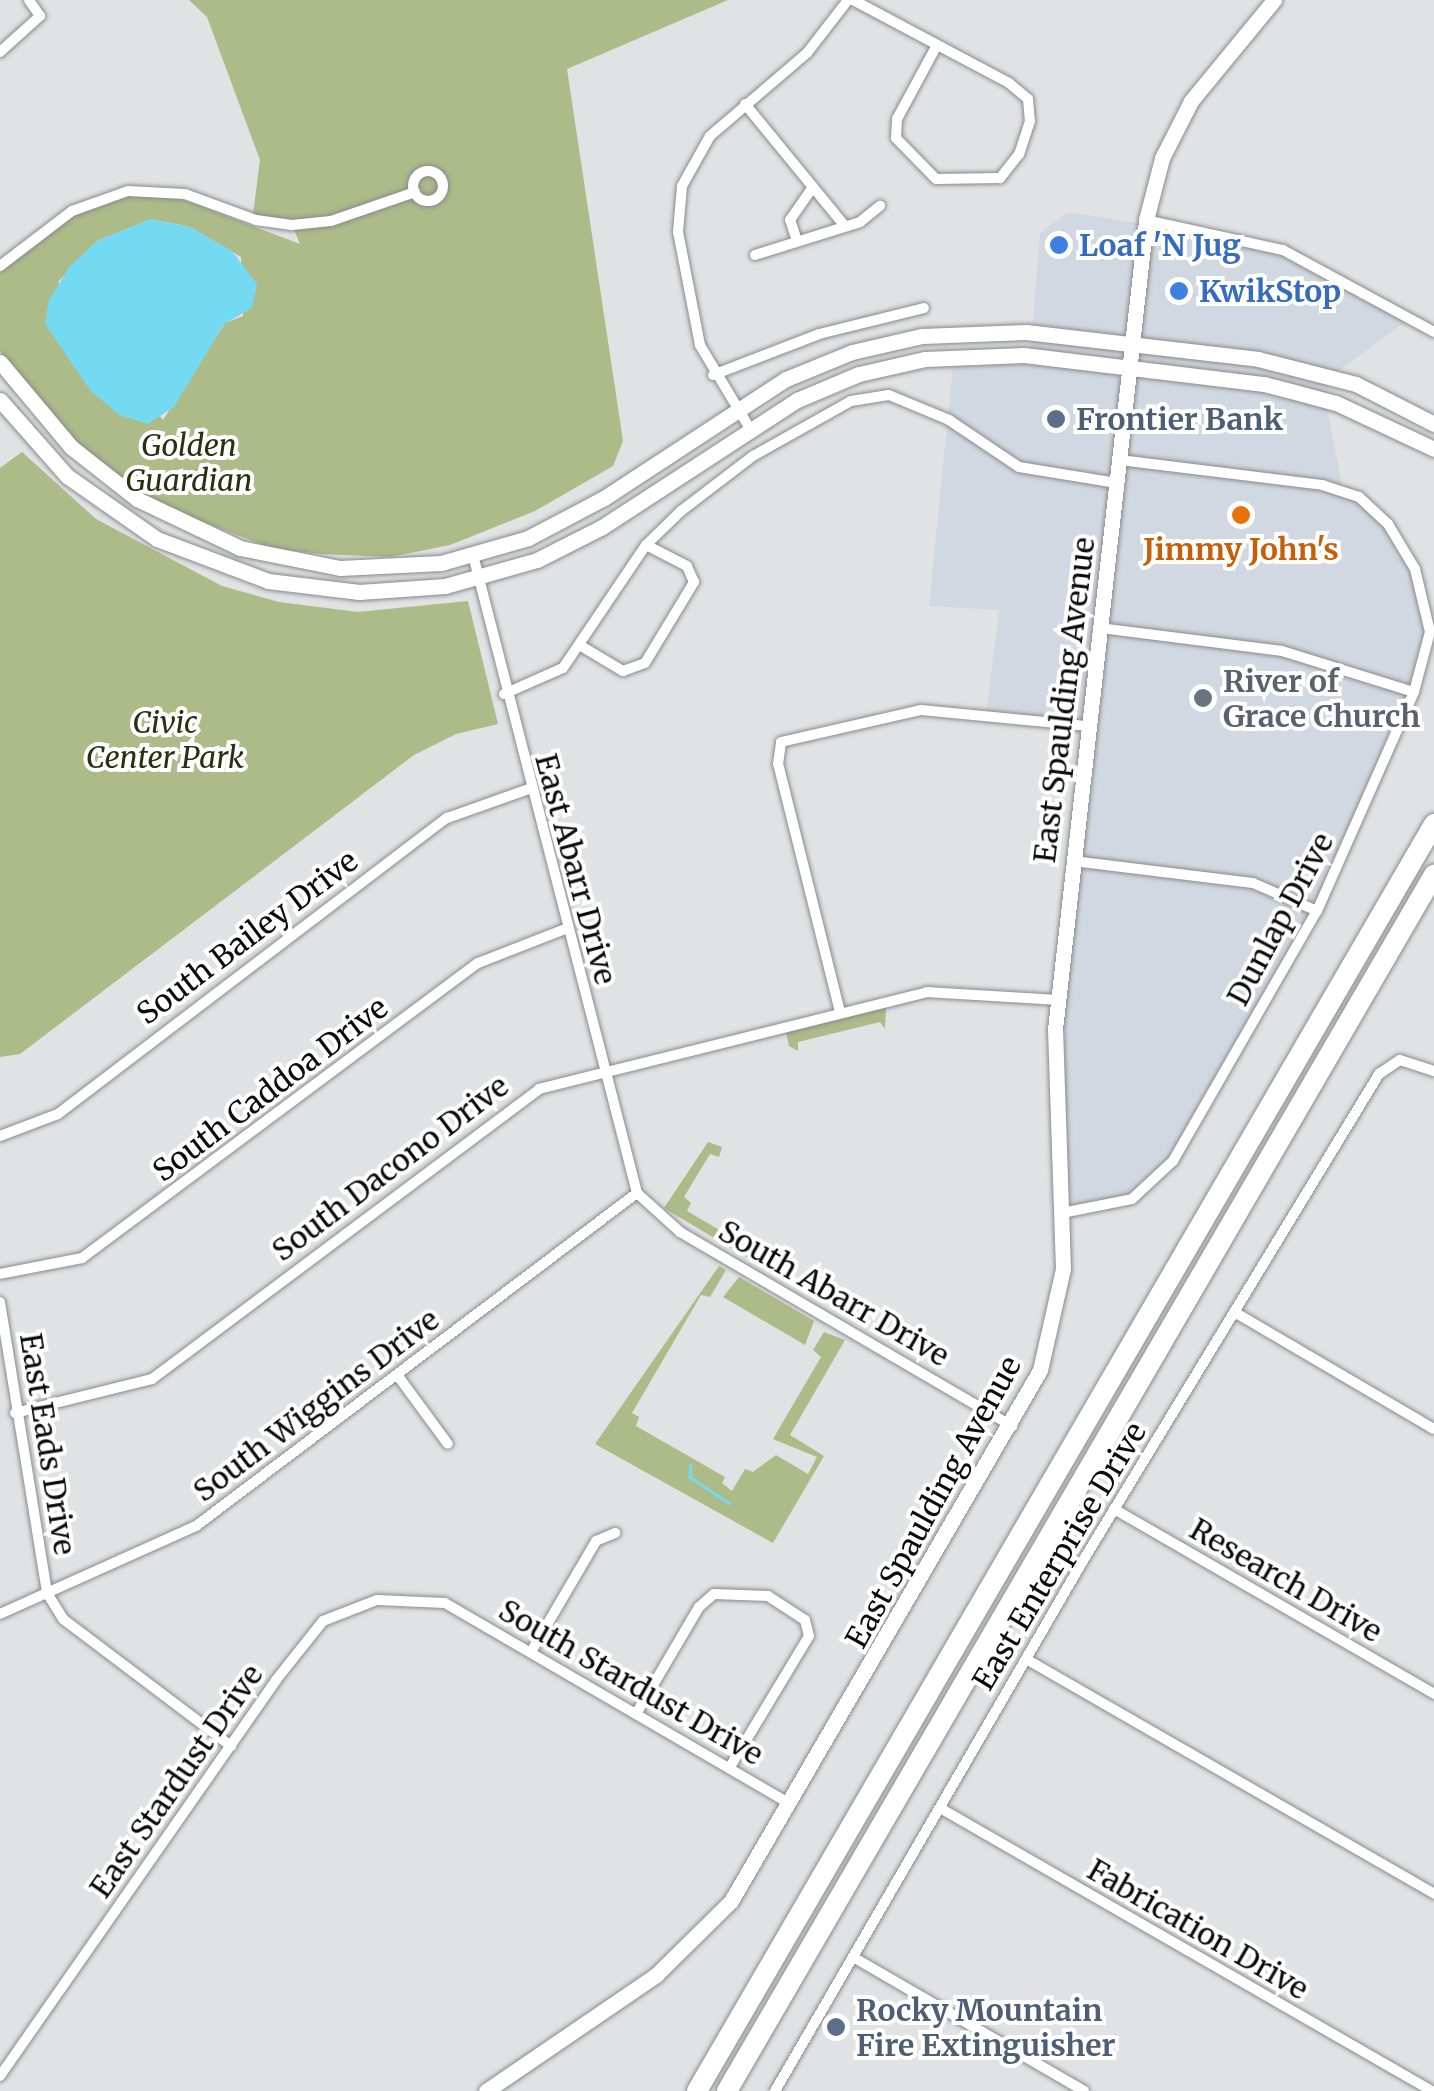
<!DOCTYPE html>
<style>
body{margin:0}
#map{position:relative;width:1434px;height:2091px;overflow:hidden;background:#e0e2e4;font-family:Merriweather,serif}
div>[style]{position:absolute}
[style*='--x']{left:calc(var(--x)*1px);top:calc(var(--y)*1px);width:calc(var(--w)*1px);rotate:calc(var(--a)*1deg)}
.built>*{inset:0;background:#d2d8e1}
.green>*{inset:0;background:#acbb88}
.water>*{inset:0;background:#74daf1}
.stream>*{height:2.5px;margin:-1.25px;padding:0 1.25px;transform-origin:1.25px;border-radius:1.25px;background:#74daf1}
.roads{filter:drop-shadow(0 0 2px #898a8c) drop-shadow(0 0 2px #898a8c)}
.street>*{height:10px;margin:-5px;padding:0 5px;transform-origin:5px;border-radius:5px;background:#fff}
.street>.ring{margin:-5px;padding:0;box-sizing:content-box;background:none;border:10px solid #fff;border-radius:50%}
.secondary>*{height:15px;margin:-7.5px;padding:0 7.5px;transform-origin:7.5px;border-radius:7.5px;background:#fff}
.highway>*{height:20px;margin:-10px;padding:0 10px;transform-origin:10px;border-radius:10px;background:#fff}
.dots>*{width:28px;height:28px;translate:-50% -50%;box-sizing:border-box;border:5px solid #fff;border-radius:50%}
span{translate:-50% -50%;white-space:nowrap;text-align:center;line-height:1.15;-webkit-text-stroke:8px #fff;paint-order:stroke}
.shop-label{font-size:30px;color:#366cbe;font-weight:700}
.left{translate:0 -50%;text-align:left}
.service-label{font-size:30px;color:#4e5e75;font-weight:700}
.park-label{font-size:30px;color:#293112;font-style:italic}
.food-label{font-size:30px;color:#c56008;font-weight:700}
.worship-label{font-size:30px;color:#5b616d;font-weight:700}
.street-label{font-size:30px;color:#0b0b0c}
</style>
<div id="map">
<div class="built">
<div style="clip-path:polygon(1068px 212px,1267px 244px,1409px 319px,1332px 376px,1325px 399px,1343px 489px,1370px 505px,1423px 589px,1427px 651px,1343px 857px,1173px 1161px,1132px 1199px,1062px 1213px,1054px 1091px,1088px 726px,986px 714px,999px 610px,929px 606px,954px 356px,1030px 356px,1040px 233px)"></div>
</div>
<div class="green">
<div style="clip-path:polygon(evenodd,189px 0,728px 0,567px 69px,623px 441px,613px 466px,535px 511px,450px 545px,390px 557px,320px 554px,271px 548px,148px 501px,92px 461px,48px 417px,0 351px,0 273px,78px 212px,127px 196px,174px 196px,300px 244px,292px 225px,253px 214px,260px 160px,207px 17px,189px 0,151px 219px,190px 227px,241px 257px,243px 316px,225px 323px,163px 420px,58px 282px,97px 241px,151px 219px)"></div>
<div style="clip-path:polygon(22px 452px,96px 519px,222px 586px,279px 602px,358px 612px,468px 601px,498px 724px,456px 734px,414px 755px,20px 1054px,0 1057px,0 468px)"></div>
<div style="clip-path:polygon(886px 1007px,885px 1029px,880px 1022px,798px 1042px,798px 1051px,789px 1046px,786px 1032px)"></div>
<div style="clip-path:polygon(708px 1142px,722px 1147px,719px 1157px,710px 1154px,684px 1197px,691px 1203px,687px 1211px,768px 1258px,774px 1253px,773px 1273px,664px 1208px)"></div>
<div style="clip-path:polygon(719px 1266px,726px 1270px,710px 1297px,701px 1295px,632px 1413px,639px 1417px,636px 1426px,725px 1477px,722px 1483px,732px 1491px,745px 1469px,753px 1472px,776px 1455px,808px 1474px,817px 1457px,773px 1439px,821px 1357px,813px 1350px,824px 1332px,845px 1340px,790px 1435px,824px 1456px,773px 1543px,595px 1444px)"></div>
<div style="clip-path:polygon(739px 1277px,814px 1321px,805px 1345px,723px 1297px)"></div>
</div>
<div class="water">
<div style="clip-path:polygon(151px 219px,190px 227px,232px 251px,257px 284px,252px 308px,224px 324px,174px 407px,148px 424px,119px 415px,90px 390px,45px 324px,49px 300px,70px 266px,97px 241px)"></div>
</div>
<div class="stream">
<div style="--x:691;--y:1465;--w:12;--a:95"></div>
<div style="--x:690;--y:1477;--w:47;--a:33.7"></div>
</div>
<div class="roads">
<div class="street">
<div style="--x:853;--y:0;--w:177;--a:28"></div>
<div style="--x:1009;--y:83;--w:25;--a:40"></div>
<div style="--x:1028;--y:99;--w:22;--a:85"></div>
<div style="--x:1030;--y:121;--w:35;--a:108"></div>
<div style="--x:1019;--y:154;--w:31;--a:128"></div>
<div style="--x:1000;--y:178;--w:64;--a:179.1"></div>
<div style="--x:936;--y:179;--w:57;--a:-134.3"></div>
<div style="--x:896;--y:138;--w:19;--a:-87"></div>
<div style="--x:897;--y:119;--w:84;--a:-61.6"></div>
<div style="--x:0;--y:52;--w:54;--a:-42"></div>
<div style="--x:40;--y:16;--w:19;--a:-125"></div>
<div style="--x:745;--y:104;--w:158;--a:50.7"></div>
<div class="ring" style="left:413px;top:171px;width:20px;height:20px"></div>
<div style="--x:1146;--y:220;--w:140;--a:12.4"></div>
<div style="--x:1283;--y:250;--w:172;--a:28.5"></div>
<div style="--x:797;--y:241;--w:22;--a:-108"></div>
<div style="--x:790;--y:220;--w:40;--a:-55.1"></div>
<div style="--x:755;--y:255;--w:110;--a:-17.4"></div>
<div style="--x:860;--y:222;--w:26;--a:-39"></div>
<div style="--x:0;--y:266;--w:91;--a:-37.4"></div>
<div style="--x:72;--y:211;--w:59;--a:-19.7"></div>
<div style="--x:128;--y:191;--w:57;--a:3"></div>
<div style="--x:185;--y:194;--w:76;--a:20.1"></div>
<div style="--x:256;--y:220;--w:36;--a:8"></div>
<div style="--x:292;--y:225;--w:39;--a:-6"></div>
<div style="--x:331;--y:221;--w:89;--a:-19"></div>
<div style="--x:713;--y:375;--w:114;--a:-21.1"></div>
<div style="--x:819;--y:334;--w:108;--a:-13.9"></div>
<div style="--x:749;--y:427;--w:96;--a:-120.9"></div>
<div style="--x:700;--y:345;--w:115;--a:-101"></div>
<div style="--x:678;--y:232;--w:46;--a:-85"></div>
<div style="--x:682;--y:186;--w:57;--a:-60.8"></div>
<div style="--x:710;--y:136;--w:128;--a:-40.6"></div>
<div style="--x:807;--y:53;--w:67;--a:-52.3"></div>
<div style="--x:473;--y:555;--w:659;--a:75.58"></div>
<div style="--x:637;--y:1193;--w:58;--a:42.2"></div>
<div style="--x:680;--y:1232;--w:385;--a:30.3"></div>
<div style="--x:1100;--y:628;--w:183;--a:7.2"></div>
<div style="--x:1282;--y:651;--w:138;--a:17.3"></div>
<div style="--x:581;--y:646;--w:49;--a:30.8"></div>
<div style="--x:623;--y:671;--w:23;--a:-20"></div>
<div style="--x:645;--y:663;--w:95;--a:-58.8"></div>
<div style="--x:694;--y:582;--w:17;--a:-114"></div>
<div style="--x:687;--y:566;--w:46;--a:-152.9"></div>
<div style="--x:504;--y:694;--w:64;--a:-23.8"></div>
<div style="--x:563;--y:668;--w:148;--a:-56"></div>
<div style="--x:646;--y:545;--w:49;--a:-44.2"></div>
<div style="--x:681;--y:511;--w:91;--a:-37.4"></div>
<div style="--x:753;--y:456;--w:112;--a:-29.3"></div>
<div style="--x:851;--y:401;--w:38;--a:-9"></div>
<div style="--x:889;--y:395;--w:65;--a:22.6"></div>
<div style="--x:949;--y:420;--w:84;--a:33.9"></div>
<div style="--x:1019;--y:467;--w:99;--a:9.3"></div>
<div style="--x:1073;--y:861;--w:181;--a:7"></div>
<div style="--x:1253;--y:883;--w:70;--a:23.6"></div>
<div style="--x:840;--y:1012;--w:256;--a:-104"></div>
<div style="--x:778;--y:764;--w:22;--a:-82"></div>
<div style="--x:781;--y:742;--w:144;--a:-12.9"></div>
<div style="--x:921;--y:710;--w:168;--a:5.5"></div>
<div style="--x:0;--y:1136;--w:62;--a:-20.8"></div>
<div style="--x:58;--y:1114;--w:489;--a:-37.3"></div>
<div style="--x:447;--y:818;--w:87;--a:-19.5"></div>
<div style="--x:1062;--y:1213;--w:71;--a:-11.3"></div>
<div style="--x:1132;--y:1199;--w:56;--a:-42.8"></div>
<div style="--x:1173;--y:1161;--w:289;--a:-60.1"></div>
<div style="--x:1317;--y:911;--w:240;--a:-66.1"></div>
<div style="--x:1414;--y:692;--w:62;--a:-75.1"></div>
<div style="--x:1430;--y:632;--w:65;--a:-103.4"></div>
<div style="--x:1415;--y:569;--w:52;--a:-121"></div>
<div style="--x:1388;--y:524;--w:40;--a:-137"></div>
<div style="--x:1359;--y:497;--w:38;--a:-162"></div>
<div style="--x:1323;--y:485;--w:206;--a:-173"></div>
<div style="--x:0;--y:1274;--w:84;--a:-11"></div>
<div style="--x:82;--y:1258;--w:494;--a:-36.7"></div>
<div style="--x:478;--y:963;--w:93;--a:-21.3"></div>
<div style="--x:0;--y:1302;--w:295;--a:80.8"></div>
<div style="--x:47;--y:1593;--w:31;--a:58"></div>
<div style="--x:63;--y:1619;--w:211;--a:37.1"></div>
<div style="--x:1236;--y:1313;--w:229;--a:30.4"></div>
<div style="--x:398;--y:1376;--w:84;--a:53.7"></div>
<div style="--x:15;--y:1413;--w:141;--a:-13.9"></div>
<div style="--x:152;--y:1379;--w:484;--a:-36.8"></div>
<div style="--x:539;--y:1089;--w:400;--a:-14"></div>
<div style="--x:927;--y:992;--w:131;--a:3.5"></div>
<div style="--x:1114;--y:1509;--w:370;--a:30"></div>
<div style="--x:0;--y:1614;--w:215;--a:-24.2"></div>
<div style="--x:196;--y:1526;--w:553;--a:-37.06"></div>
<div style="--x:531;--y:1652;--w:129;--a:-59.6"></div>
<div style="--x:596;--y:1541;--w:21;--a:-23"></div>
<div style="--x:1026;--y:1659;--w:471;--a:29.9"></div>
<div style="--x:636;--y:1714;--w:124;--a:-59.5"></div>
<div style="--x:699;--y:1607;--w:20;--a:-41"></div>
<div style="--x:714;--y:1594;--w:54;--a:2.1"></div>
<div style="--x:768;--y:1596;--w:44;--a:33"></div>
<div style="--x:805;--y:1620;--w:16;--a:76"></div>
<div style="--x:809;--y:1636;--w:153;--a:121.1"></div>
<div style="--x:940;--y:1808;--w:568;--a:29.91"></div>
<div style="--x:853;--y:1957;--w:267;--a:30.1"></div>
<div style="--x:0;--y:2076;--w:483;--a:-55.1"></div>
<div style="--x:276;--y:1680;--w:75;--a:-51.5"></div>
<div style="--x:323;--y:1621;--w:58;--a:-21.3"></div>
<div style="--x:377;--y:1600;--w:68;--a:2.5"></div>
<div style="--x:445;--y:1603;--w:400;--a:30.2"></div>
<div style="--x:775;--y:2091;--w:615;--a:-59.85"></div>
<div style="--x:1084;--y:1559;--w:568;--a:-58.69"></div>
<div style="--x:1379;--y:1074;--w:25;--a:-34"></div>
<div style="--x:1400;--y:1060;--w:36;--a:18"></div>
</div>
<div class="secondary">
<div style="--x:0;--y:362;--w:111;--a:50.1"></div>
<div style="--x:71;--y:447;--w:84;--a:38.2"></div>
<div style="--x:137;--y:499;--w:114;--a:25.4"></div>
<div style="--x:240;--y:548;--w:102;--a:11.3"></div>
<div style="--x:340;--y:568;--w:101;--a:-2.8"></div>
<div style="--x:441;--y:563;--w:91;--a:-16"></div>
<div style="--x:528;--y:538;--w:86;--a:-27.8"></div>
<div style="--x:604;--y:498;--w:217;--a:-33.2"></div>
<div style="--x:786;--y:379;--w:71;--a:-22.2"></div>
<div style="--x:852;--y:352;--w:72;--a:-12.9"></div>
<div style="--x:922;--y:336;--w:104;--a:-2.2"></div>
<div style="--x:1026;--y:332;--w:234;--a:6.6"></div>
<div style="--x:1258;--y:359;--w:101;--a:14.3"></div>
<div style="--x:1356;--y:384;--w:88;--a:27.1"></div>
<div style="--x:0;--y:400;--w:101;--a:48.6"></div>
<div style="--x:67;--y:476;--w:110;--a:35"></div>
<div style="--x:157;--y:539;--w:119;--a:20.7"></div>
<div style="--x:268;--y:581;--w:92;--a:6.9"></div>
<div style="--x:359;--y:592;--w:86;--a:-4"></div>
<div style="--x:445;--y:586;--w:96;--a:-15.8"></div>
<div style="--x:537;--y:560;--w:73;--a:-26.9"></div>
<div style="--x:602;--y:527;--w:233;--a:-33.1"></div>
<div style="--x:797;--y:400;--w:67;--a:-22.8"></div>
<div style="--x:859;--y:374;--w:68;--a:-12.8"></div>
<div style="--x:925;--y:359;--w:99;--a:-2.3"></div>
<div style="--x:1024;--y:355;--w:242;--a:6.9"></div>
<div style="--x:1264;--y:384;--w:74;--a:14.8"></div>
<div style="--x:1336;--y:403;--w:108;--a:25.1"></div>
<div style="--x:486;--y:2091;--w:206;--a:-34.3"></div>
<div style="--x:656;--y:1975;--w:105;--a:-44.6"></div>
<div style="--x:731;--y:1901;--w:614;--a:-59.8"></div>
<div style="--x:1040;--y:1370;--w:104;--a:-77.2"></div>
<div style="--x:1063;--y:1269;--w:240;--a:-91.9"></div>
<div style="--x:1055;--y:1029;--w:814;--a:-83.58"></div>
<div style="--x:1146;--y:220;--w:64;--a:-75.5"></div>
<div style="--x:1162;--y:158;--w:64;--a:-63"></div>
<div style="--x:1191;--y:101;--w:131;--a:-50.6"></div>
</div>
<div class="highway">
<div style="--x:697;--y:2091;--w:1466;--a:-59.81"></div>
<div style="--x:727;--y:2091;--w:1407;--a:-59.83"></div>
</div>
</div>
<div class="dots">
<div style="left:1059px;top:245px;background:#3f7fe0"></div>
<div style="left:1179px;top:291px;background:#3f7fe0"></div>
<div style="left:1056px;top:419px;background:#5c6f8a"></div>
<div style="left:1241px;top:515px;background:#e8710a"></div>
<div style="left:1203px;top:698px;background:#6b7280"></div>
<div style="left:836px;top:2027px;background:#5c6f8a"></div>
</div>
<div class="shop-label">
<span class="left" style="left:1079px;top:245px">Loaf 'N Jug</span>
<span class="left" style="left:1199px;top:291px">KwikStop</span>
</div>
<div class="service-label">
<span class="left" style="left:1076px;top:419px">Frontier Bank</span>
<span class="left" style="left:856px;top:2027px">Rocky Mountain<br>Fire Extinguisher</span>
</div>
<div class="park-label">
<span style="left:189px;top:462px">Golden<br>Guardian</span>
<span style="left:165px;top:739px">Civic<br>Center Park</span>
</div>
<div class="food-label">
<span style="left:1241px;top:549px">Jimmy John's</span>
</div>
<div class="worship-label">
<span class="left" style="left:1223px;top:698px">River of<br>Grace Church</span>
</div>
<div class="street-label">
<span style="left:1064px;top:700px;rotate:-83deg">East Spaulding Avenue</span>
<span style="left:576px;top:869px;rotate:75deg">East Abarr Drive</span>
<span style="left:1280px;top:919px;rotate:-62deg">Dunlap Drive</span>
<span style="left:247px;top:937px;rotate:-37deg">South Bailey Drive</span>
<span style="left:270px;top:1089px;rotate:-37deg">South Caddoa Drive</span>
<span style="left:390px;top:1168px;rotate:-37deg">South Dacono Drive</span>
<span style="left:834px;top:1293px;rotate:30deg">South Abarr Drive</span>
<span style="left:316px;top:1405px;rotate:-37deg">South Wiggins Drive</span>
<span style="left:48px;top:1444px;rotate:81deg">East Eads Drive</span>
<span style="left:933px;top:1502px;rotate:-61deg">East Spaulding Avenue</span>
<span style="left:1059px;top:1556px;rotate:-59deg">East Enterprise Drive</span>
<span style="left:1286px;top:1580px;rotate:30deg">Research Drive</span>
<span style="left:631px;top:1682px;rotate:30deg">South Stardust Drive</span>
<span style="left:176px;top:1781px;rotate:-55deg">East Stardust Drive</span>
<span style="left:1198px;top:1929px;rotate:30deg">Fabrication Drive</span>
</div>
</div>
